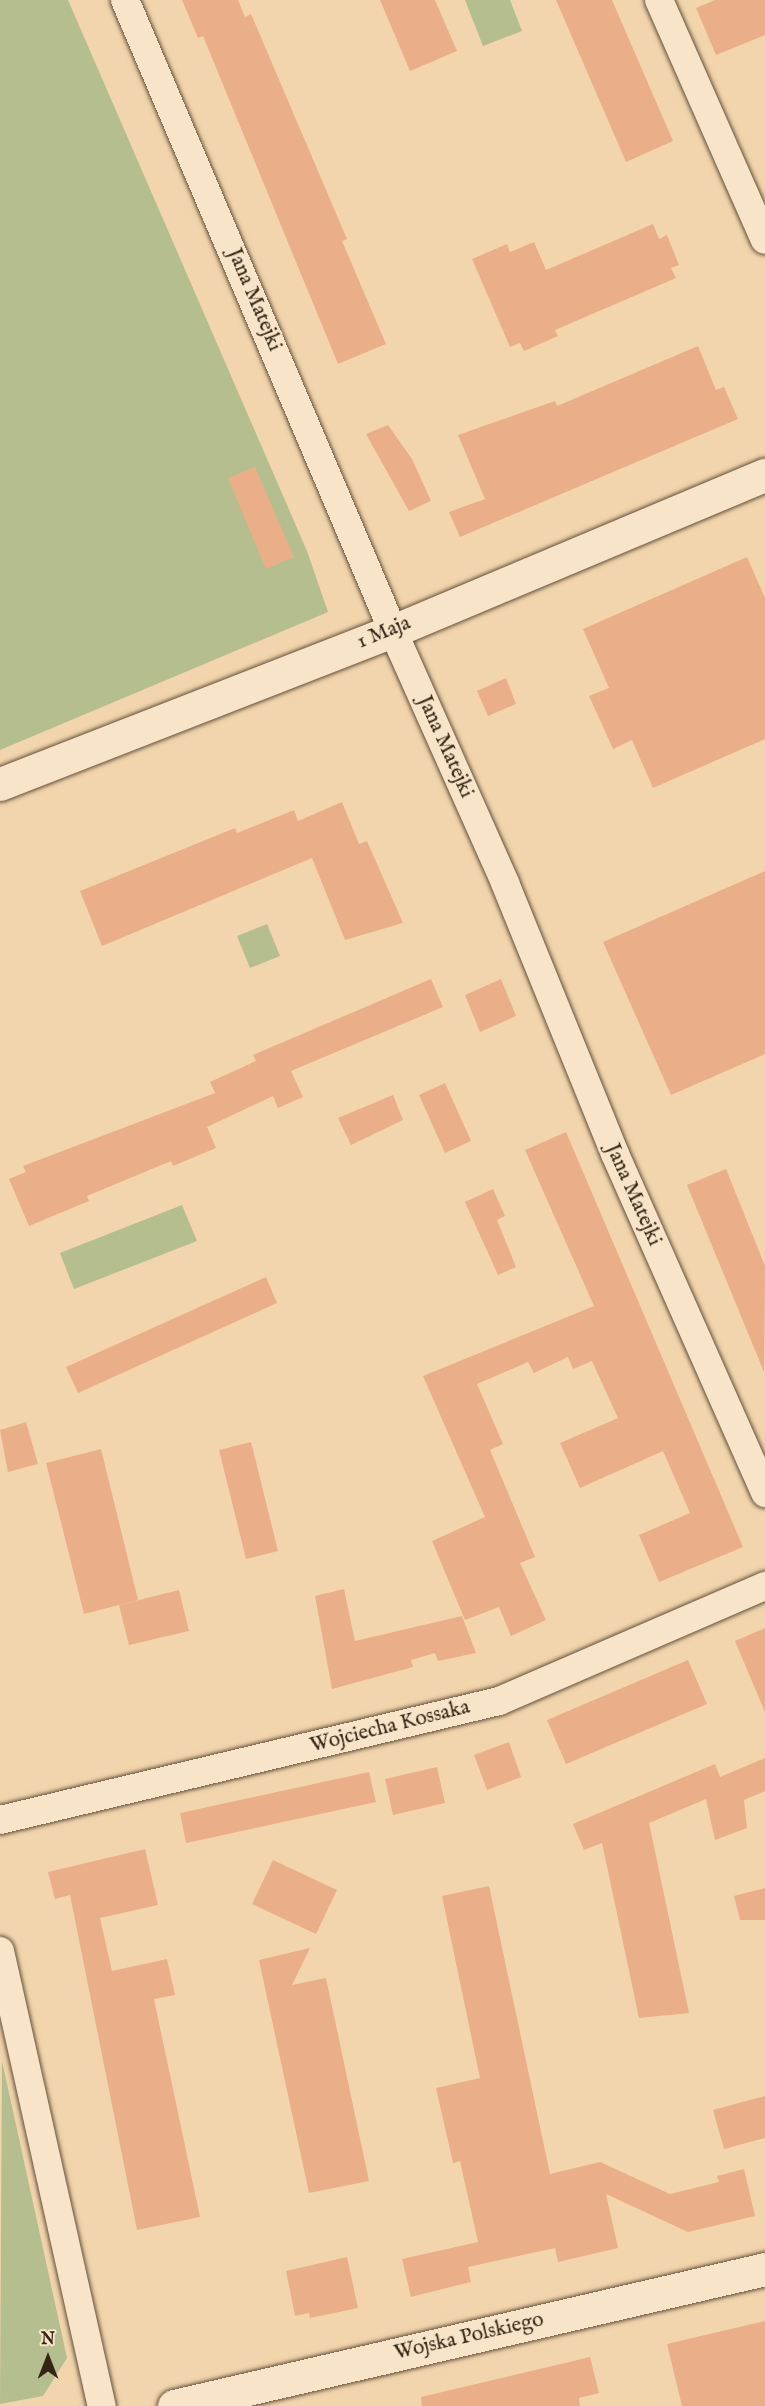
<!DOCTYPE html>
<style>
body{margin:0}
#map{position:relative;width:765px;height:2406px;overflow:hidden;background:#f2d5ac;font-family:"IM FELL English",serif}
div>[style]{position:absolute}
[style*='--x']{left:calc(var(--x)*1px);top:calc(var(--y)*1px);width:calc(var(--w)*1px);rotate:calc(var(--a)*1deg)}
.green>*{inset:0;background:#b5be8e}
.building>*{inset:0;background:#eaaf89}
.roads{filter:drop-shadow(0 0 2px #64503b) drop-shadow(0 0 2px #64503b)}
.street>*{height:28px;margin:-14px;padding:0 14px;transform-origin:14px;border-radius:14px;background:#f7e4c9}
.secondary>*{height:33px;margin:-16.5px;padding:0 16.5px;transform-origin:16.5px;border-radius:16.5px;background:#f7e4c9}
span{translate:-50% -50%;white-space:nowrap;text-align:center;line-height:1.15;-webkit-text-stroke:4.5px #f7e4c9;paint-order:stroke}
.street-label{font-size:21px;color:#352415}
.north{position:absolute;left:18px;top:2328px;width:60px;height:60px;-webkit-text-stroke:4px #f7e4c9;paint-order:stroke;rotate:0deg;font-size:16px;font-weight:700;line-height:24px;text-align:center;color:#352415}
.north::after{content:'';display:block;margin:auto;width:21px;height:27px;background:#352415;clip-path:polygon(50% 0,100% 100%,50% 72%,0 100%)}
</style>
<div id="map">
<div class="green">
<div style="clip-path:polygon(0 0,68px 0,307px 551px,328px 612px,0 750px)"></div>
<div style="clip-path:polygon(465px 0,510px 0,522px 31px,483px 46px)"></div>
<div style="clip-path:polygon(267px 924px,280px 956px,250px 968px,237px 936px)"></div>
<div style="clip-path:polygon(182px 1205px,197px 1241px,74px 1289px,60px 1253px)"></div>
<div style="clip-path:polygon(2px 2061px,67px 2358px,43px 2396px,0 2404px)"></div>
</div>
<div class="building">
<div style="clip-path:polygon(182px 0,238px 0,245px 17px,251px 14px,347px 239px,342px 241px,386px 344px,338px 364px,203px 36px,198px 38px)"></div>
<div style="clip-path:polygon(380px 0,435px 0,457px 51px,410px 71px)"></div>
<div style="clip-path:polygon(556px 0,612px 0,673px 141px,626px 162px)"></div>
<div style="clip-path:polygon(715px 0,765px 0,765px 35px,716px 55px,696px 8px)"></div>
<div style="clip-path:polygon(653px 224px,659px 239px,667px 235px,679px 265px,671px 268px,676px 278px,555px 330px,558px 336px,524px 351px,520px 343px,510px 347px,472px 259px,507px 244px,510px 252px,534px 242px,546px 270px)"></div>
<div style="clip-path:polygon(698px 346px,716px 390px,724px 387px,738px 419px,460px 537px,449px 512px,485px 499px,458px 435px,555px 401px,557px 406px)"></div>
<div style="clip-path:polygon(388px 425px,412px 459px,431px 501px,409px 511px,366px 434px)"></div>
<div style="clip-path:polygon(255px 467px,294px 557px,266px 569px,228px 478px)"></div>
<div style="clip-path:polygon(747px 557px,765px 598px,765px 739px,653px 788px,632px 740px,613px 749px,589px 696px,609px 688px,583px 629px)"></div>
<div style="clip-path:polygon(506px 678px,516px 704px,488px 716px,477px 691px)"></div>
<div style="clip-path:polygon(342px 802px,359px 844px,367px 841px,403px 923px,345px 940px,312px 858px,102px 946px,80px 891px,235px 828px,237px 833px,294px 810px,298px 821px)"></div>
<div style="clip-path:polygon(765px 871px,765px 1054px,671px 1095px,603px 942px)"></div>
<div style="clip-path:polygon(431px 979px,443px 1007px,291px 1071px,303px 1097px,278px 1108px,273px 1096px,207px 1127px,216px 1148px,173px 1166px,171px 1161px,87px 1196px,89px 1201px,29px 1226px,9px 1179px,26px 1172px,23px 1166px,215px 1093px,210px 1082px,256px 1061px,253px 1055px)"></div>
<div style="clip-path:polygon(501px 979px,516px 1016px,480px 1032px,465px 995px)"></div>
<div style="clip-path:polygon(445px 1083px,471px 1141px,445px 1153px,419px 1095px)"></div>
<div style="clip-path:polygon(393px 1095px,403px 1120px,351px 1145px,338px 1118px)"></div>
<div style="clip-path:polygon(566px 1132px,743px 1547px,659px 1582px,639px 1535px,690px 1513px,663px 1451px,580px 1488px,560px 1443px,618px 1418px,592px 1361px,573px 1369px,568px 1357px,534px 1373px,528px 1362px,477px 1384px,503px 1444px,490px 1450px,535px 1557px,520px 1563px,546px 1620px,511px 1636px,499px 1607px,465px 1620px,432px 1541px,485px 1517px,423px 1376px,594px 1306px,525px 1150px)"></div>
<div style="clip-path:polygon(726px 1169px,765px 1266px,764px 1372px,687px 1185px)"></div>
<div style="clip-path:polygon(493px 1189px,505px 1216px,497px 1220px,516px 1267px,498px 1275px,465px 1202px)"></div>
<div style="clip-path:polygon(266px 1277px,277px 1303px,78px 1393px,66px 1367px)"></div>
<div style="clip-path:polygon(26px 1422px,38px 1464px,8px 1472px,0 1430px)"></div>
<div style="clip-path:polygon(251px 1442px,278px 1551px,246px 1559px,219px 1450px)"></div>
<div style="clip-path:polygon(101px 1449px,138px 1600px,84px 1614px,46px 1463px)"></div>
<div style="clip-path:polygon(344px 1589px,355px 1641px,462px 1616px,476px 1653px,438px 1661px,435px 1653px,411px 1660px,413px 1667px,332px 1689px,315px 1596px)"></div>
<div style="clip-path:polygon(179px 1590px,189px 1631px,129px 1645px,119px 1605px)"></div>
<div style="clip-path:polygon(765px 1628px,765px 1712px,735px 1641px)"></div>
<div style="clip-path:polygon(688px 1660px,707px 1704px,566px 1764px,547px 1720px)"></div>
<div style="clip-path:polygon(509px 1742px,521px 1777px,487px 1790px,474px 1755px)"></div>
<div style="clip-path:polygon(765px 1758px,765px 1791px,744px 1800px,747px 1828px,715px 1840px,706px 1799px,649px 1823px,689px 2013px,639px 2018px,602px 1843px,584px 1850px,573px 1824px,715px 1764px,720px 1777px)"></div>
<div style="clip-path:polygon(437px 1767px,445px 1803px,393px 1815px,385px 1779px)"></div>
<div style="clip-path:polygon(369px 1772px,376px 1802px,186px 1843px,180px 1813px)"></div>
<div style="clip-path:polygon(145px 1849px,158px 1905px,100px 1918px,112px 1971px,167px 1959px,175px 1995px,154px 1999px,200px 2217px,137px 2230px,70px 1895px,55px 1899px,48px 1872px)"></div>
<div style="clip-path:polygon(273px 1860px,337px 1890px,316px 1934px,252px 1904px)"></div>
<div style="clip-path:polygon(489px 1886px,550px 2174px,600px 2162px,670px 2194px,719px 2182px,717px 2176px,744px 2169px,755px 2216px,688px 2232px,606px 2194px,618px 2248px,558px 2262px,555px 2248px,468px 2267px,471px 2282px,411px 2297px,402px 2259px,478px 2242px,460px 2161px,453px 2163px,436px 2088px,480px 2078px,442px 1896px)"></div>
<div style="clip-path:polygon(765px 1888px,765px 1920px,740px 1920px,734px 1896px)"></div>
<div style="clip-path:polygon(310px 1948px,292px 1985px,326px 1978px,369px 2181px,309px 2193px,259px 1960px)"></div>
<div style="clip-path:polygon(765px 2096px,765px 2138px,724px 2149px,713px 2110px)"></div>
<div style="clip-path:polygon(347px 2257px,358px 2308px,310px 2318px,309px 2313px,295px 2316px,286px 2271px)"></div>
<div style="clip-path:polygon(765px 2321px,765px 2406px,682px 2406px,667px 2344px)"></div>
<div style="clip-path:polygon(590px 2357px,599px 2393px,579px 2398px,580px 2406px,422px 2406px,421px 2397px)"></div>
</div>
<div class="roads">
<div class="street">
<div style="--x:125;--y:0;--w:686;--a:66.99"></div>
<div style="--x:393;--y:631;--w:276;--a:66"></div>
<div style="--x:505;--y:883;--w:292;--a:67.9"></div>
<div style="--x:615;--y:1154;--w:371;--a:66.1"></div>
<div style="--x:659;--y:0;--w:262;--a:66.2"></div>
<div style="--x:0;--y:1820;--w:513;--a:-13.41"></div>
<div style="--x:499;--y:1701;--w:290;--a:-23.4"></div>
<div style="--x:0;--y:1951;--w:466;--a:77.4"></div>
</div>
<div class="secondary">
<div style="--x:0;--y:784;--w:422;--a:-21.3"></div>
<div style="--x:393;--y:631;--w:403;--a:-22.8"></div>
<div style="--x:174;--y:2406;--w:607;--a:-13.05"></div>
</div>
</div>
<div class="street-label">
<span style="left:254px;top:300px;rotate:67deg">Jana Matejki</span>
<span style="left:384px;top:633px;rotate:-22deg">1 Maja</span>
<span style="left:445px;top:747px;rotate:66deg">Jana Matejki</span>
<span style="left:633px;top:1195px;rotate:66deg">Jana Matejki</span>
<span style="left:390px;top:1727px;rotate:-14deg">Wojciecha Kossaka</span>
<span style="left:469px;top:2337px;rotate:-13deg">Wojska Polskiego</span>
</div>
<div class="north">N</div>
</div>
